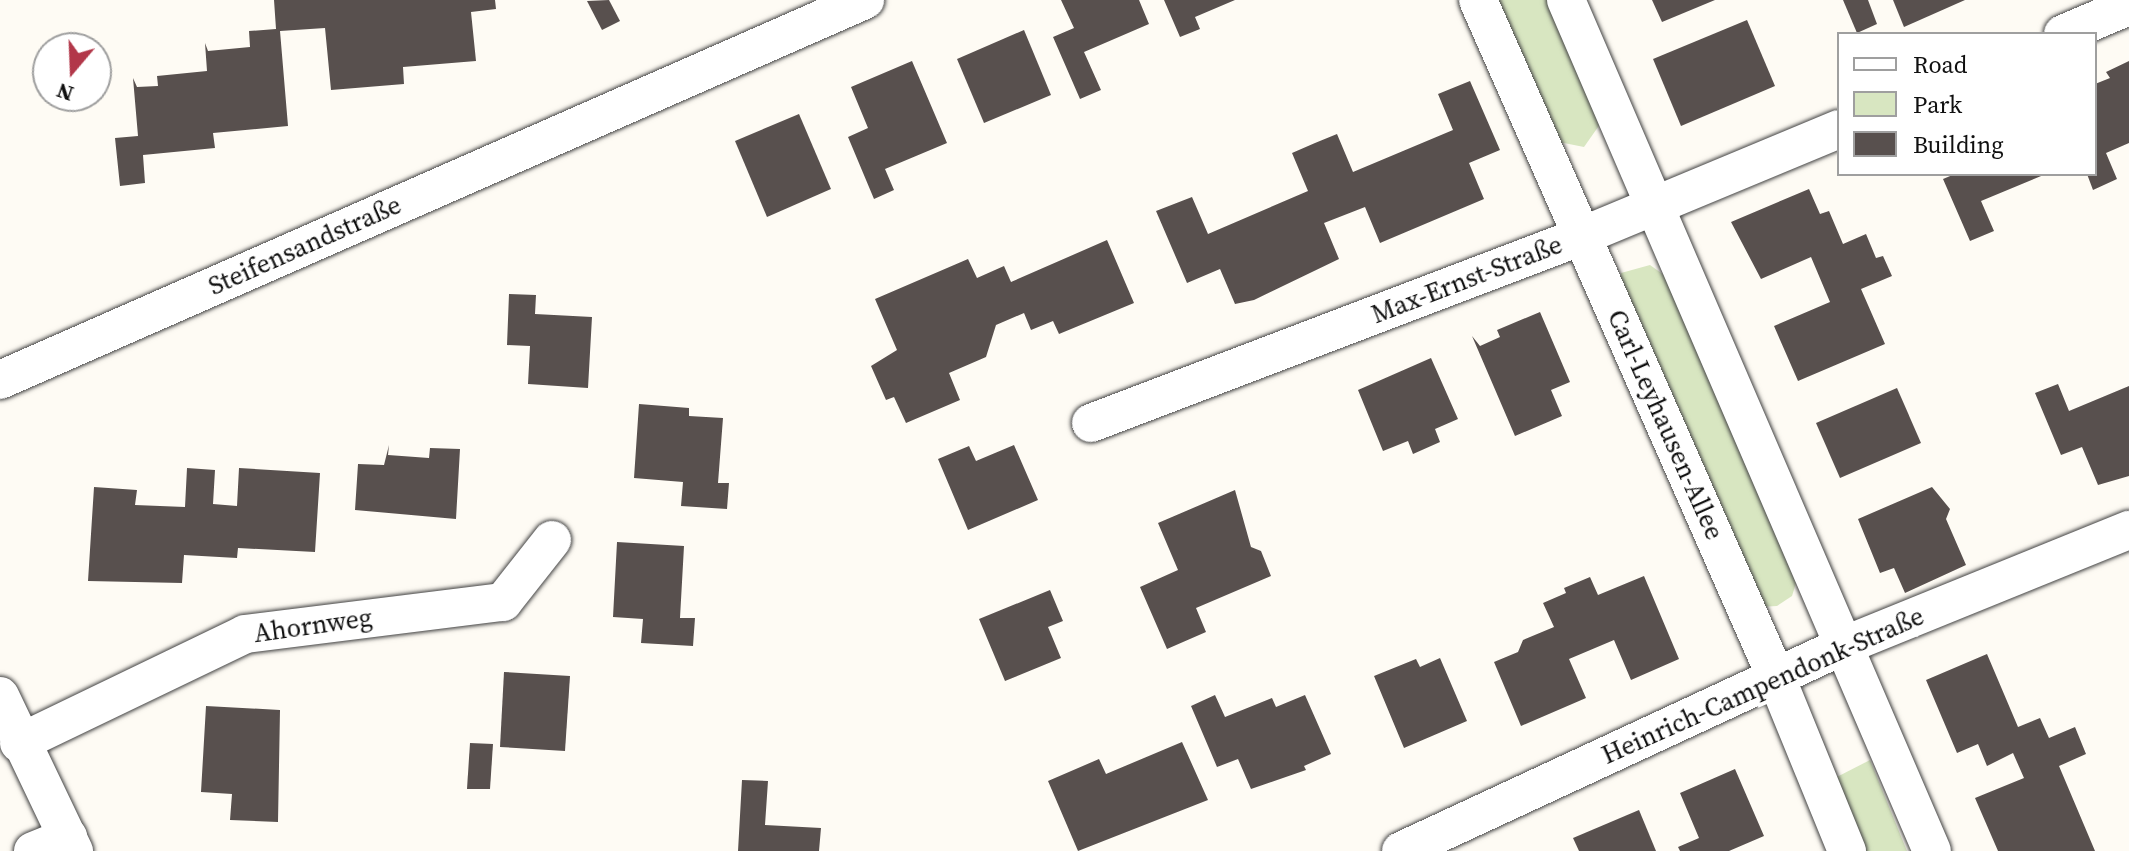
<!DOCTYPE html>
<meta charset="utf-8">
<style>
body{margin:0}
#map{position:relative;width:2129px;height:851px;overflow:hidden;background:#fefbf4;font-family:"Source Serif 4",serif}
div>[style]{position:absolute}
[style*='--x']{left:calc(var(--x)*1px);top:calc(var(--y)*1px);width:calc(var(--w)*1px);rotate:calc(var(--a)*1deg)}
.green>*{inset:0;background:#d8e6c1}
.building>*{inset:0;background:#58504e}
.roads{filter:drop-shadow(0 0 2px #434343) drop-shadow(0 0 2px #434343)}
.minor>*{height:38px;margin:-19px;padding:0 19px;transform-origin:19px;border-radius:19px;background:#fff}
span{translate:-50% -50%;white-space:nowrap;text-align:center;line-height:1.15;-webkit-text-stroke:8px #fff;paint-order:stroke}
.street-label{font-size:26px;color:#101010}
.legend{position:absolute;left:1837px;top:32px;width:260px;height:144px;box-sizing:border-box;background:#fff;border:2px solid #9f9f9f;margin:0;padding:10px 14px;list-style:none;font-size:24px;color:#101010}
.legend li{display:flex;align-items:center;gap:16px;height:40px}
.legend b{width:40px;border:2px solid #9f9f9f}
.north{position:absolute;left:32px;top:32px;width:80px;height:80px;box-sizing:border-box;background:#fff;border:2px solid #9f9f9f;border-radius:50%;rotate:199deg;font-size:22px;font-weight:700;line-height:32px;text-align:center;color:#101010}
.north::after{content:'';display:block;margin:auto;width:28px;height:36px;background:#b23749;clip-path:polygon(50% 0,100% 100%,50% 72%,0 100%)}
</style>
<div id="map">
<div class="green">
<div style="clip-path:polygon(1495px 0,1551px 0,1603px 120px,1584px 147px,1554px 141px)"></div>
<div style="clip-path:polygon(1650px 265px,1664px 275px,1796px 583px,1792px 596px,1777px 606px,1759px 607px,1618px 290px,1621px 273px)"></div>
<div style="clip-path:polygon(1870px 760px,1907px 851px,1858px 851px,1829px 781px)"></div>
</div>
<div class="building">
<div style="clip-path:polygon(274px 0,495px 0,496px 9px,471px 12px,476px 61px,403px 67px,404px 84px,331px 90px,325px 28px,280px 31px,288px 126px,213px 133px,215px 148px,143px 155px,145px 183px,120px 186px,115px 138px,138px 136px,133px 78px,137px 87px,158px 86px,157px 76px,207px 71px,205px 43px,208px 51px,250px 47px,249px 31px,276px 29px)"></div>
<div style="clip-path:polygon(609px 0,620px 21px,602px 30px,587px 1px)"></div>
<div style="clip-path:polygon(1061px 0,1139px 0,1149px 24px,1084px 52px,1101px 90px,1080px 99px,1053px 37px,1074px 28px)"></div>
<div style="clip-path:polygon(1164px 0,1235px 0,1195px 17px,1200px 29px,1180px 37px)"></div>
<div style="clip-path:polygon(1652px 0,1715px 0,1662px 22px)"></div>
<div style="clip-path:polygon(1843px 0,1868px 0,1877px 24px,1857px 33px)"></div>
<div style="clip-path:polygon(1893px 0,1965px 0,1904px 27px)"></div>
<div style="clip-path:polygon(1747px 20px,1775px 86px,1681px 126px,1653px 59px)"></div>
<div style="clip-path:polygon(1024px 30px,1051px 95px,984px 123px,957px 59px)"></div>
<div style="clip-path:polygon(912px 61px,947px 143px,885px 169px,894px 190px,874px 199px,848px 137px,868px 128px,851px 87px)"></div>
<div style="clip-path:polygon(2129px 61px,2129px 143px,2106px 153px,2117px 179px,2093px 190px,2087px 174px,2095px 174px,2095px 84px,2110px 78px,2106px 72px)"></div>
<div style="clip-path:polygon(1470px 81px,1500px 150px,1469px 163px,1484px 199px,1380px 243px,1365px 207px,1324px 223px,1339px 259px,1254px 300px,1235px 304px,1220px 269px,1187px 283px,1156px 211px,1192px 197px,1208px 234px,1308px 191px,1292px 153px,1315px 143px,1337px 134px,1353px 172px,1453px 130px,1438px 94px)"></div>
<div style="clip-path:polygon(799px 114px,831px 189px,767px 217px,735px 141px)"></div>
<div style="clip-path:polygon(1955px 174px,2046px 174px,1981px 201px,1994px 231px,1970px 241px,1943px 179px)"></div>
<div style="clip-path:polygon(1809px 189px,1820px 214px,1829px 211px,1843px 244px,1866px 234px,1876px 258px,1883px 256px,1892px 276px,1861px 289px,1885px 344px,1798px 381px,1774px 326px,1830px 302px,1811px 257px,1761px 279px,1731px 222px)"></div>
<div style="clip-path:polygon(1107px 240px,1134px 303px,1059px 334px,1053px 321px,1031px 330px,1024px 313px,996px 325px,986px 357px,949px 373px,960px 400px,906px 423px,894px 397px,886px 400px,871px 366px,897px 350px,875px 299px,968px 259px,977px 278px,1004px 266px,1011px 282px)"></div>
<div style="clip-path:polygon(509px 294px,536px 295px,535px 314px,592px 317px,588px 388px,528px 384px,530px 346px,507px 345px)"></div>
<div style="clip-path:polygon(1540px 312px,1570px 382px,1551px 390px,1562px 416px,1515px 436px,1472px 336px,1480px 346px,1500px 337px,1497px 330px)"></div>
<div style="clip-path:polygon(1431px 358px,1458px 419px,1435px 429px,1440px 442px,1413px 454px,1408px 441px,1383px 451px,1358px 390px)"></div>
<div style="clip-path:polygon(2058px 384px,2069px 411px,2129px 386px,2129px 476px,2098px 485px,2082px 447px,2061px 455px,2035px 393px)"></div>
<div style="clip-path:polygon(1897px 388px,1921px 443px,1840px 478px,1816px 423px)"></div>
<div style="clip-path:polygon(639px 404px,689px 408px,689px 416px,723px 418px,718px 483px,729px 483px,727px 509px,681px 506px,683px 482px,634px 478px)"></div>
<div style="clip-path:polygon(389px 445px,388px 455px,429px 458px,430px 448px,460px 449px,456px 519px,355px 510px,358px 464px,384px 465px)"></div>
<div style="clip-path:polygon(1014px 445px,1038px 500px,968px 530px,938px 459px,969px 446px,976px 461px)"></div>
<div style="clip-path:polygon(187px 468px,215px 470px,213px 504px,237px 506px,239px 468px,320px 473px,315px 552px,238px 548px,237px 558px,184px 555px,182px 583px,88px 581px,94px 487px,137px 490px,135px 505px,185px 507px)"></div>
<div style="clip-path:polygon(1932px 487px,1950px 509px,1946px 519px,1966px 565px,1905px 593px,1894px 568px,1880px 573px,1858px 519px)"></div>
<div style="clip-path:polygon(1235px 490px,1251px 547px,1261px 551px,1271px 576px,1196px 608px,1206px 632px,1167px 649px,1140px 587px,1178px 570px,1158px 523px)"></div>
<div style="clip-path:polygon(617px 542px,684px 546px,680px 618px,695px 618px,693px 646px,641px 643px,643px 619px,613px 617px)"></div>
<div style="clip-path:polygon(1644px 576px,1679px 659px,1631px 680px,1614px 640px,1569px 659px,1586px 698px,1521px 726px,1494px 662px,1518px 652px,1523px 640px,1554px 627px,1543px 603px,1566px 593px,1564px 588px,1590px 577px,1598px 595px)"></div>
<div style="clip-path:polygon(1050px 590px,1063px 621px,1048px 627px,1061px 658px,1005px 681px,979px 619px)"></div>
<div style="clip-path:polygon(1987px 654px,2018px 727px,2040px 718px,2049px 738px,2075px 727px,2086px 754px,2059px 766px,2095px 851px,1998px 851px,1975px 798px,2024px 778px,2013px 753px,1987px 766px,1978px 744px,1957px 753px,1926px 680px)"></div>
<div style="clip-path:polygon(1440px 658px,1467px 721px,1404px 748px,1374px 676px,1416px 659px,1420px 667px)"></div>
<div style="clip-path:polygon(504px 672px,570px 676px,565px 751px,500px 747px)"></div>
<div style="clip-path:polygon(1215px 695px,1225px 717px,1272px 698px,1276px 707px,1305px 695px,1331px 754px,1304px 766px,1306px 770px,1251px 789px,1238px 759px,1217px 767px,1191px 706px)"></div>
<div style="clip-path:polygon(206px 706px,280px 710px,278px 822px,230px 820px,232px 794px,201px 792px)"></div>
<div style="clip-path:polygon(1182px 742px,1208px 800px,1078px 851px,1048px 781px,1099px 759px,1106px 774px)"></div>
<div style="clip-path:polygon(470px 743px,493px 744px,490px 789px,467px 789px)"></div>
<div style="clip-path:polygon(1735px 769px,1764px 836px,1729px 851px,1680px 851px,1678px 847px,1699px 838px,1680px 793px)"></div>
<div style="clip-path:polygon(742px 780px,768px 781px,765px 825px,821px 828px,819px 851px,738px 851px)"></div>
<div style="clip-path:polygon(1639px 810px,1656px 851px,1579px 851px,1573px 838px)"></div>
</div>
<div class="roads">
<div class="minor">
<div style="--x:1478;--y:0;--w:740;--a:66.24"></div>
<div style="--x:1776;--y:677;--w:188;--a:67.8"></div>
<div style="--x:1566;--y:0;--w:926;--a:66.73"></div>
<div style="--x:2063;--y:34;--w:72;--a:-23"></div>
<div style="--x:0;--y:380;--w:945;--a:-23.72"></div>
<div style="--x:1091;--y:423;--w:525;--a:-20.85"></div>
<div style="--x:1582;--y:236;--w:278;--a:-22.6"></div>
<div style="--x:0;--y:696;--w:172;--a:64.5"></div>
<div style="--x:19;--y:743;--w:251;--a:-25.7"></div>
<div style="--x:245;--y:634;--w:260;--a:-7.1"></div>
<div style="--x:503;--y:602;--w:79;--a:-51.7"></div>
<div style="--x:33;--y:851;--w:38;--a:-22"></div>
<div style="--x:1401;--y:851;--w:487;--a:-24.9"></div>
<div style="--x:1843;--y:646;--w:309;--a:-22.1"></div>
</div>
</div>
<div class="street-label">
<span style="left:305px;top:246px;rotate:-24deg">Steifensandstraße</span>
<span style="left:1467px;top:280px;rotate:-21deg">Max-Ernst-Straße</span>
<span style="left:1665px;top:425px;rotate:66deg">Carl-Leyhausen-Allee</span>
<span style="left:313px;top:626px;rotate:-8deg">Ahornweg</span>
<span style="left:1763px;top:686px;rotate:-24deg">Heinrich-Campendonk-Straße</span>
</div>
<ul class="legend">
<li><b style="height:10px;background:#fff"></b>Road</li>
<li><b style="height:22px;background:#d8e6c1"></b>Park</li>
<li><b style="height:22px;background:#58504e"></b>Building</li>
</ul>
<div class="north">N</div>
</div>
